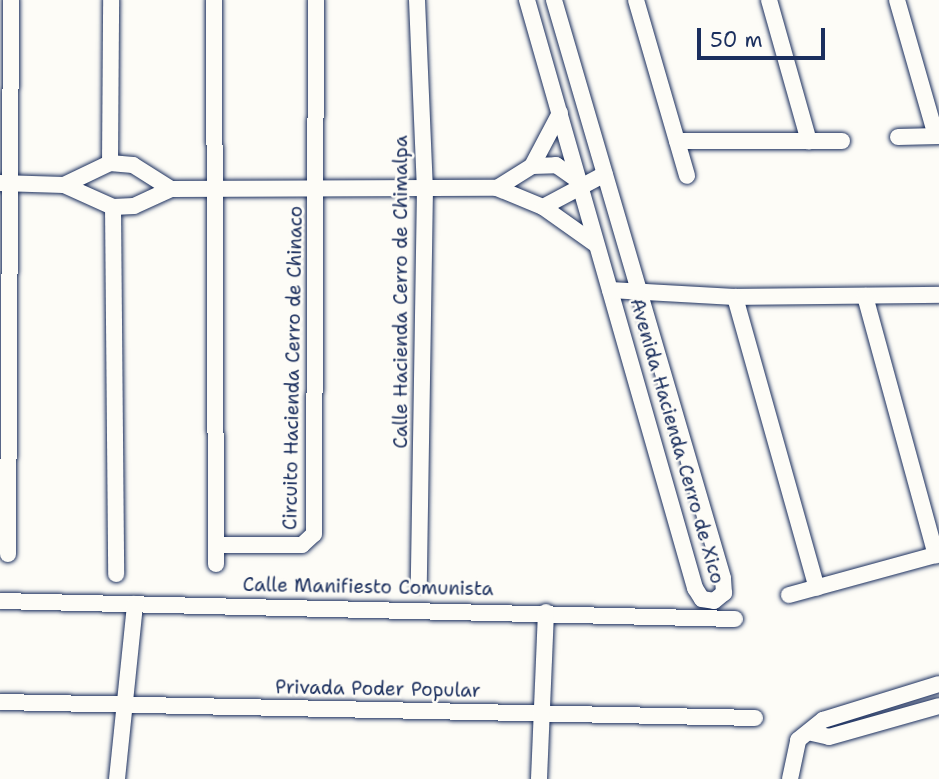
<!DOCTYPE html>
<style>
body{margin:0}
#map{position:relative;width:939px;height:779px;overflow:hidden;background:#fdfcf7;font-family:"Shantell Sans",sans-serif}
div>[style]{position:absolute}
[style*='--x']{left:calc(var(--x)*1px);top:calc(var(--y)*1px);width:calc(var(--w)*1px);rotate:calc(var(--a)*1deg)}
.roads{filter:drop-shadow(0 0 2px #1b2f5e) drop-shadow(0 0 2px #1b2f5e)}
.minor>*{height:16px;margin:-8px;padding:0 8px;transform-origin:8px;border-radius:8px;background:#fdfcf7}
span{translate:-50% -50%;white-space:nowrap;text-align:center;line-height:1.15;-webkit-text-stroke:5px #fdfcf7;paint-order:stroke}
.street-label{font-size:19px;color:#1b2f5e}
.scale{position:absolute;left:697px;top:28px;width:128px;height:32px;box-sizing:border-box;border:4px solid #1b2f5e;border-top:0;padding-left:9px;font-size:21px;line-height:24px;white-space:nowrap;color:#1b2f5e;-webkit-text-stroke:5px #fdfcf7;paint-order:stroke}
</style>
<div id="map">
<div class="roads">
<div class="minor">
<div style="--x:214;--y:0;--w:564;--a:89.8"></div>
<div style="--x:417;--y:0;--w:188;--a:87.6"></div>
<div style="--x:425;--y:188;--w:396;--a:90.9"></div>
<div style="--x:527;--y:0;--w:612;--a:74.05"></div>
<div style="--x:695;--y:588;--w:13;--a:58"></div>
<div style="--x:702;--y:599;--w:12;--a:9"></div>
<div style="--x:714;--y:601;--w:13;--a:-39"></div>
<div style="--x:724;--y:593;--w:15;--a:-94"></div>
<div style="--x:723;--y:578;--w:602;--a:-106.3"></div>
<div style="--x:636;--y:0;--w:183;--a:73.8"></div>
<div style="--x:769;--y:0;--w:147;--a:74.2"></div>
<div style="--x:897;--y:0;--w:141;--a:74"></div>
<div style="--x:898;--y:137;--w:41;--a:-1.4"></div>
<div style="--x:677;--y:141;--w:165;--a:0"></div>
<div style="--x:110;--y:163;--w:163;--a:-89.6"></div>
<div style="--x:532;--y:166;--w:24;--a:-2"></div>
<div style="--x:556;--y:165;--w:29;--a:35"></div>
<div style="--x:0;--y:183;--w:64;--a:1.8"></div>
<div style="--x:64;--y:185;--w:54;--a:24.2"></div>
<div style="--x:113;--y:207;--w:21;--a:-3"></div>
<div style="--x:134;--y:206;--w:41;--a:-24.7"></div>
<div style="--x:171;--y:189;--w:326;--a:-0.2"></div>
<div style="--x:497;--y:188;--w:50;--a:22.4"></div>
<div style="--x:543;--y:207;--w:64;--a:35.4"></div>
<div style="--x:64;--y:185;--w:51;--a:-25.6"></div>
<div style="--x:110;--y:163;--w:23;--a:5"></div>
<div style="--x:133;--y:165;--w:45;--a:32.3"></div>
<div style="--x:497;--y:188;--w:41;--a:-32.2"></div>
<div style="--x:532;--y:166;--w:60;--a:-62.2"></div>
<div style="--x:113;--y:207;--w:367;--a:89.5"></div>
<div style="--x:543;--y:207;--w:70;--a:-28"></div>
<div style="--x:610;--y:290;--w:125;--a:3.2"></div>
<div style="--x:735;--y:297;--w:204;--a:-0.6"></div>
<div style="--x:865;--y:296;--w:269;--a:74.7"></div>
<div style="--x:735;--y:297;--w:302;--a:74.3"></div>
<div style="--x:217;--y:545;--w:85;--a:0"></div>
<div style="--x:302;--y:545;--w:16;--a:-43"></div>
<div style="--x:314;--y:534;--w:534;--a:-89.79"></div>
<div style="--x:8;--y:554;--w:554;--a:-89.69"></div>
<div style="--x:789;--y:595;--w:156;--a:-15.3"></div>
<div style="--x:0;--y:601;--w:735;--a:1.4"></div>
<div style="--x:0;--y:702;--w:755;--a:1.21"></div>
<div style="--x:812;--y:733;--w:17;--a:13"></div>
<div style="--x:829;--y:737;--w:114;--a:-15.7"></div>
<div style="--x:117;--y:779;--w:176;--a:-84.1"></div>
<div style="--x:539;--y:779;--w:167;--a:-87.6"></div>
<div style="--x:790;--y:779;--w:40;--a:-78"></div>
<div style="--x:798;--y:740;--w:32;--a:-39"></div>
<div style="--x:823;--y:720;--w:121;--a:-17.2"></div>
</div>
</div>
<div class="street-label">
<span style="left:401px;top:292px;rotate:-90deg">Calle Hacienda Cerro de Chimalpa</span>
<span style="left:293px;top:368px;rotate:-89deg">Circuito Hacienda Cerro de Chinaco</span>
<span style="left:677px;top:441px;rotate:74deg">Avenida Hacienda Cerro de Xico</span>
<span style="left:368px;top:587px;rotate:1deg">Calle Manifiesto Comunista</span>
<span style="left:378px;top:689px;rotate:1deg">Privada Poder Popular</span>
</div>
<div class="scale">50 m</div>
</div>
